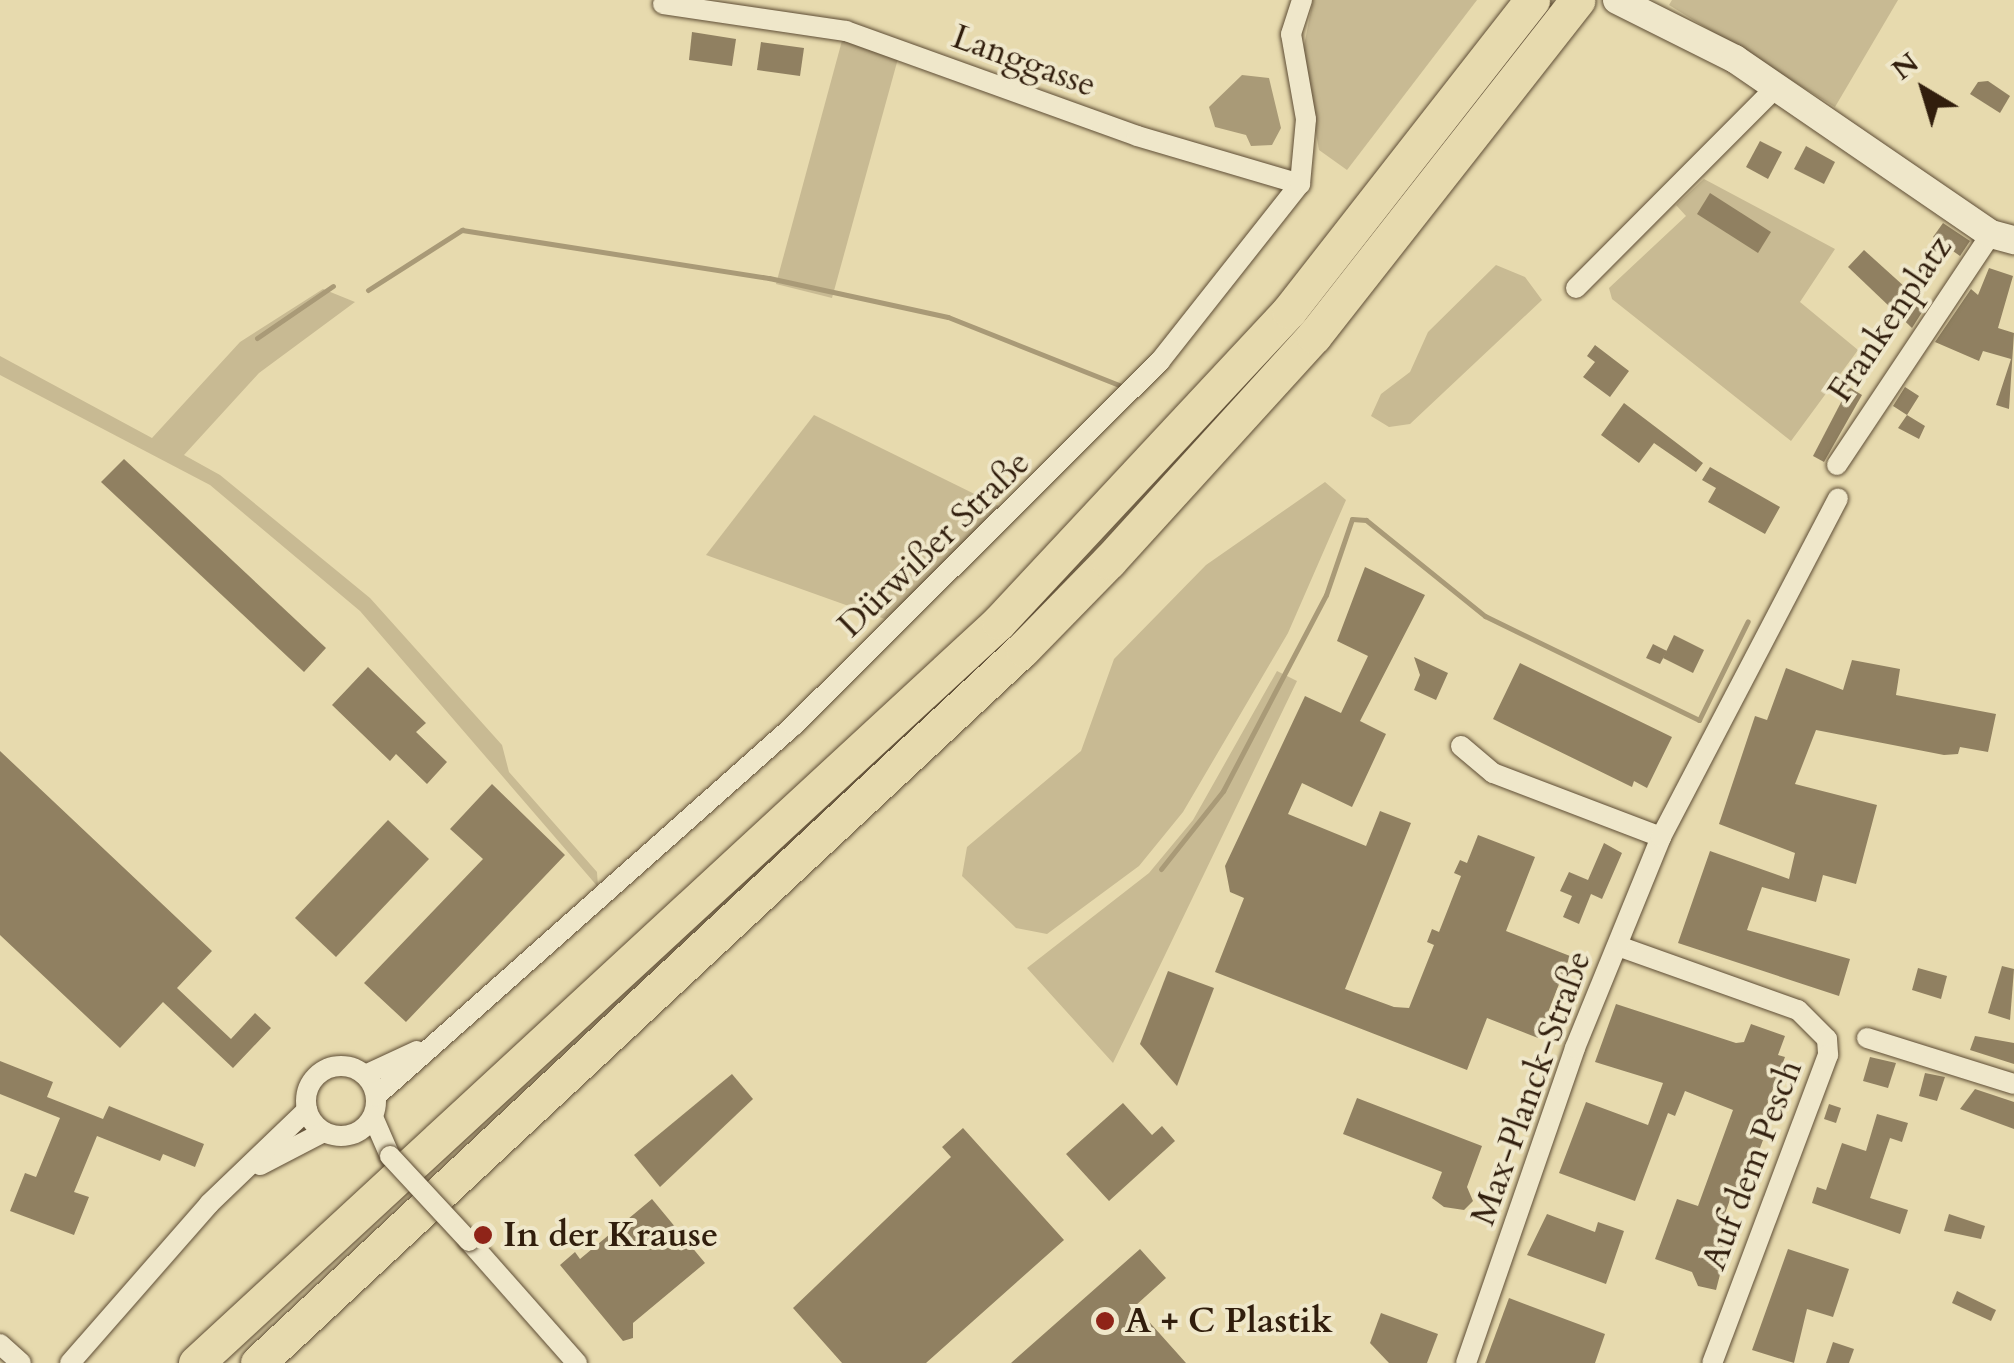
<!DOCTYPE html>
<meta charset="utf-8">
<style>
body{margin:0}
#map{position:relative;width:2014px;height:1363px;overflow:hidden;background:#e7daae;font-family:Cardo,serif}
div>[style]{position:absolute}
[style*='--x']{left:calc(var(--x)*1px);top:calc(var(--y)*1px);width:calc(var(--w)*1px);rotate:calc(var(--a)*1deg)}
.green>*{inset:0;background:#c8ba93}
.water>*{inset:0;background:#a99a77}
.stream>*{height:5px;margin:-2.5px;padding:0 2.5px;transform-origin:2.5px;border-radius:2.5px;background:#a99a77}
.building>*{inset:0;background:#908061}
.roads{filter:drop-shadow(0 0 2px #5e4d35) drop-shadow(0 0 2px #5e4d35)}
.street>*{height:20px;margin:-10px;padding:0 10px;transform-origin:10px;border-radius:10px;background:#efe7ca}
.street>.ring{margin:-10px;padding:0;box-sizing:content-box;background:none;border:20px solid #efe7ca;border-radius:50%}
.secondary>*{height:28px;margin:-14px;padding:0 14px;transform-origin:14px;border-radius:14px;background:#efe7ca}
.highway>*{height:35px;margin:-17.5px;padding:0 17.5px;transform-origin:17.5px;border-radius:17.5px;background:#e7daae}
.bridges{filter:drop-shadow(0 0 2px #5e4d35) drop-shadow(0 0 2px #5e4d35)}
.street-bridge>*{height:20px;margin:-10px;padding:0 10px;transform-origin:10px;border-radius:10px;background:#efe7ca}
.dots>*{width:28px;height:28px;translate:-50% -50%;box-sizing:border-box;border:5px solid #efe7ca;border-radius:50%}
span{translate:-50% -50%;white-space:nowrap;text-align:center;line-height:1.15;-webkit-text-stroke:8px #efe7ca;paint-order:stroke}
.street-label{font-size:35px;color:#311e0d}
.poi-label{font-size:35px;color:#311e0d;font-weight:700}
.left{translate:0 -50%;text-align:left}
.north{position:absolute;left:1874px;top:40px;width:100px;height:100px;-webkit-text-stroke:8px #efe7ca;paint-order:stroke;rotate:322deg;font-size:28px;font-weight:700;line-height:40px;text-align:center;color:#311e0d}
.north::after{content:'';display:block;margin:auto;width:35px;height:45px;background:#311e0d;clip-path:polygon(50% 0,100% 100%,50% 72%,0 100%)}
</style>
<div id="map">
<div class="green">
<div style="clip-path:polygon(1313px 0,1477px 0,1347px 170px,1319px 150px,1302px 56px)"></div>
<div style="clip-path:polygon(1672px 0,1898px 0,1835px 107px,1669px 5px)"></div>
<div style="clip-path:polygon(843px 37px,899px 55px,832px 298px,776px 284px)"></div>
<div style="clip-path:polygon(1704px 179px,1835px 249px,1800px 302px,1858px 350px,1791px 441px,1612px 299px,1609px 288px,1686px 216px,1676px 205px)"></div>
<div style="clip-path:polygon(1496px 265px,1525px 277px,1542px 300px,1410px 424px,1389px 427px,1371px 416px,1381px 394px,1410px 372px,1428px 332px)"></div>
<div style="clip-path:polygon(323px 289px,355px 302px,259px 373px,184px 455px,220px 475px,370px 598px,502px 745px,509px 772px,597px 872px,598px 887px,360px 611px,210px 485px,0 375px,0 356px,152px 438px,240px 342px)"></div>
<div style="clip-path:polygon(814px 415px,1003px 508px,885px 619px,706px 555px)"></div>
<div style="clip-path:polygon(1325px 482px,1346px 500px,1288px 633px,1183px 812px,1139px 866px,1047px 934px,1016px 928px,962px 876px,967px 847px,1081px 751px,1114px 659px,1206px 565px)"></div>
<div style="clip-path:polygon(1277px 671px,1297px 681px,1113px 1063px,1027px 968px,1149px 873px,1193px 820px)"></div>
</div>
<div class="water">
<div style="clip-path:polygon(1242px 75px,1269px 78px,1281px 128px,1272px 145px,1251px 146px,1246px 135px,1215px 127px,1209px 107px)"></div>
</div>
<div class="stream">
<div style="--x:368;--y:290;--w:112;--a:-32.6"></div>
<div style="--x:462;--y:230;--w:311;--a:8.9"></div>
<div style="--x:769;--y:278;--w:183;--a:12.3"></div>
<div style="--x:948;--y:317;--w:184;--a:21.7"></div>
<div style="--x:257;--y:338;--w:92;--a:-34.4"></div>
<div style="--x:1161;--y:869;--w:100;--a:-51.5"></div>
<div style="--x:1223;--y:791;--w:221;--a:-62.3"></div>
<div style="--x:1326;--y:595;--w:80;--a:-71.1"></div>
<div style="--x:1352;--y:519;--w:14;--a:4"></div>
<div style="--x:1366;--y:520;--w:153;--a:38.9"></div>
<div style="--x:1485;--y:616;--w:238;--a:25.9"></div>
<div style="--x:1699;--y:720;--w:110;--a:-63.7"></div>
</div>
<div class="building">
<div style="clip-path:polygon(692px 32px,736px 39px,732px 66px,689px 60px)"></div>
<div style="clip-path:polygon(761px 42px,804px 48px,800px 76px,757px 70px)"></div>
<div style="clip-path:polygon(1988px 81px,2010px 96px,2000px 113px,1970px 94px,1978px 82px)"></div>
<div style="clip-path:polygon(1760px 141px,1782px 152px,1768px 179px,1746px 167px)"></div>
<div style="clip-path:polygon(1806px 146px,1835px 162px,1824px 184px,1794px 169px)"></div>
<div style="clip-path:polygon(1710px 193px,1771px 232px,1758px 253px,1697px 214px)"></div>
<div style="clip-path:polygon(1943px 223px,1970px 241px,1960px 256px,1933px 237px)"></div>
<div style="clip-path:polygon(1864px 250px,1926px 306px,1912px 328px,1848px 267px)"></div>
<div style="clip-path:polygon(1989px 268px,2013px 276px,1998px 328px,2014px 333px,2009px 409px,1996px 405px,2011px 359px,1983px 351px,1979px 361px,1935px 342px,1971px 289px,1978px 295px)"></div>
<div style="clip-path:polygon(1595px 345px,1629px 371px,1610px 397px,1583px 377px,1595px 362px,1587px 356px)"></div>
<div style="clip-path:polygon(1849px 387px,1862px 395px,1824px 462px,1813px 456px)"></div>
<div style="clip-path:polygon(1905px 387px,1919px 396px,1907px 415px,1925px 426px,1919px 439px,1898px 428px,1907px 415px,1893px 406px)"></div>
<div style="clip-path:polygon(1624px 403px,1703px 463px,1696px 472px,1654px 443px,1639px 463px,1601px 435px)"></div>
<div style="clip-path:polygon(124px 459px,326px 648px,304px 672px,101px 482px)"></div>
<div style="clip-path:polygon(1710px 467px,1780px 507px,1765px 534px,1708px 502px,1716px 488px,1702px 480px)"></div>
<div style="clip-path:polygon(1365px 567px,1425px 595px,1360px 721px,1386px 734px,1352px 807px,1302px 783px,1288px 814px,1366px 846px,1380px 811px,1411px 823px,1345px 989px,1394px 1007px,1409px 1008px,1434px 945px,1427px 942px,1432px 929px,1439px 932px,1461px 876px,1454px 873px,1460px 860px,1467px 863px,1478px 835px,1535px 857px,1506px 931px,1570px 956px,1538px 1038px,1487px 1018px,1467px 1070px,1215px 972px,1244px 898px,1230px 892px,1225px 866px,1305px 696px,1341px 713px,1368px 656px,1337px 641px)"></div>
<div style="clip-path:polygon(1674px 635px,1704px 650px,1693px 673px,1663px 658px)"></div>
<div style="clip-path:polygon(1653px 644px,1667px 651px,1660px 664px,1646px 658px)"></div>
<div style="clip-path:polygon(1414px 657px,1448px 673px,1436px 700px,1414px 690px,1420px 675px)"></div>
<div style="clip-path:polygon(1852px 660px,1900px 669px,1896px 695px,1996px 714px,1988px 752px,1960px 747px,1958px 754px,1944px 755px,1816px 730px,1795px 784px,1877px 805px,1856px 884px,1823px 875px,1816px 902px,1762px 887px,1747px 930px,1850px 959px,1839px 996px,1678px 943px,1710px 851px,1789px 879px,1795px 853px,1719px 824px,1755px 716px,1767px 720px,1786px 668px,1843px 690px)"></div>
<div style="clip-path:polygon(1520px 663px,1672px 737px,1647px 788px,1634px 781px,1632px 787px,1493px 719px)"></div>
<div style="clip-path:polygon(368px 667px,426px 723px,416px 732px,447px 762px,427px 784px,396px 754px,390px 761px,332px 705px)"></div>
<div style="clip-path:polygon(0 751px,212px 951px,177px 988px,231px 1039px,255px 1013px,271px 1028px,233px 1068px,163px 1002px,120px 1048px,0 935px)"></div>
<div style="clip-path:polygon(492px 784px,565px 855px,406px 1022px,364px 983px,483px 859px,450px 829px)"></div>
<div style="clip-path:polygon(388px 820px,429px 859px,336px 957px,295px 918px)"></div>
<div style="clip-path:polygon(1604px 843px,1622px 853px,1602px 899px,1591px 894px,1579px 924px,1563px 917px,1572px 896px,1560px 891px,1569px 872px,1588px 880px)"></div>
<div style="clip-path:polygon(2002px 966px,2014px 969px,2010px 1020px,1988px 1013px)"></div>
<div style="clip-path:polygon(1918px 968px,1947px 976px,1941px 999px,1912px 990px)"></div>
<div style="clip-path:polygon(1168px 971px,1214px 988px,1177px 1086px,1140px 1044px)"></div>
<div style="clip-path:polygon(1616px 1004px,1736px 1043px,1744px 1042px,1751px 1024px,1785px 1036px,1778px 1055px,1785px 1057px,1755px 1137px,1763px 1140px,1740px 1201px,1731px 1197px,1719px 1230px,1731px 1232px,1716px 1290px,1698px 1286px,1692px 1272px,1655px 1259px,1677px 1199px,1698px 1206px,1733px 1110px,1685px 1091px,1675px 1116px,1668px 1113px,1635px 1201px,1559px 1173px,1586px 1102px,1648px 1125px,1663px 1083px,1595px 1062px)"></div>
<div style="clip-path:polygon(1975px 1036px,2014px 1043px,2014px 1064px,1970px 1050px)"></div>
<div style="clip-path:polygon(1870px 1057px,1896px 1063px,1888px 1088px,1863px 1081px)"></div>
<div style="clip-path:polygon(0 1061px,53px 1082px,47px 1097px,103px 1119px,109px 1106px,204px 1144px,195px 1167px,163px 1154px,160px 1161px,97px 1136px,74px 1192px,89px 1197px,74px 1235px,10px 1211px,25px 1173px,36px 1177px,60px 1118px,0 1094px)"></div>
<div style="clip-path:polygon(1925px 1073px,1945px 1077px,1937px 1101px,1919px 1096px)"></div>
<div style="clip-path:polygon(732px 1074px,753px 1099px,660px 1187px,634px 1155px)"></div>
<div style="clip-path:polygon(1975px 1089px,2014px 1102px,2014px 1129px,1960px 1109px)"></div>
<div style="clip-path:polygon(1357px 1098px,1482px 1146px,1467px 1187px,1473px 1201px,1464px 1210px,1444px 1207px,1432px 1198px,1442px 1172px,1343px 1134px)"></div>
<div style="clip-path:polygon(1123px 1103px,1152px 1135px,1162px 1126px,1175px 1141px,1109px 1201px,1066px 1154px)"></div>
<div style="clip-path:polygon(1829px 1104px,1841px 1108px,1836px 1123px,1824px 1119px)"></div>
<div style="clip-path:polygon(1877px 1114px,1908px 1123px,1902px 1142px,1890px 1138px,1870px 1198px,1908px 1210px,1900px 1234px,1812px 1203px,1817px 1187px,1826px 1190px,1842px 1143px,1866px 1151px)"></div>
<div style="clip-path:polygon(963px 1128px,1064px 1240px,926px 1363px,842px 1363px,793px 1308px,951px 1157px,942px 1147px)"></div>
<div style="clip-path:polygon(652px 1199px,705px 1263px,633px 1323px,633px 1338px,623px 1341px,560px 1265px,575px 1252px,580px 1259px)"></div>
<div style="clip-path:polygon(1547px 1214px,1595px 1232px,1598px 1222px,1624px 1231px,1606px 1284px,1527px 1255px)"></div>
<div style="clip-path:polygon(1949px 1214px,1985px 1226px,1981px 1239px,1944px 1231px)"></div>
<div style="clip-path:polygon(1140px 1249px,1166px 1278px,1135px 1306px,1186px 1363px,1011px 1363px)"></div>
<div style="clip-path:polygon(1788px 1249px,1849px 1269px,1833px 1317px,1807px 1309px,1794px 1363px,1752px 1350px)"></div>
<div style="clip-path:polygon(1957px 1291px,1996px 1310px,1991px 1321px,1952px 1303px)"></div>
<div style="clip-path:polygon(1509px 1298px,1605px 1334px,1595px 1363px,1485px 1363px)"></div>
<div style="clip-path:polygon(1381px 1313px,1438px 1334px,1427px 1363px,1389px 1363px,1370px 1343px)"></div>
<div style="clip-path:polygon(1833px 1342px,1854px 1349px,1849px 1363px,1826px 1363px)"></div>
</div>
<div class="roads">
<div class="street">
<div style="--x:663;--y:4;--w:185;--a:8.4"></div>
<div style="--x:846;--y:31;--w:309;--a:19.8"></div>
<div style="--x:1137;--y:136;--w:170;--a:16.4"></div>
<div style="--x:1576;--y:288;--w:285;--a:-45.1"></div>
<div style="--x:1837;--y:465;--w:278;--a:-56.3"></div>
<div style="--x:1461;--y:746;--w:42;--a:40.2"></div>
<div style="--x:1493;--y:773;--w:180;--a:20.9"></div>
<div style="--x:1618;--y:946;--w:191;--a:19.6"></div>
<div style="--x:1798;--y:1010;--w:41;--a:45"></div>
<div style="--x:1827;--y:1039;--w:16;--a:86"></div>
<div style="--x:1828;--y:1055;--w:329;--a:110.6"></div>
<div style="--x:1867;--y:1038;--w:154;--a:17.4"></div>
<div class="ring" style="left:306px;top:1066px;width:50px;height:50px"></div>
<div style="--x:365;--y:1075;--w:57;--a:-24.8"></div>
<div style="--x:376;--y:1096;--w:557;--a:-41.58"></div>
<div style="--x:793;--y:726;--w:518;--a:-44.84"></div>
<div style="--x:1160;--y:361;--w:226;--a:-51.7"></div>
<div style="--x:1300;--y:184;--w:65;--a:-84.7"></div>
<div style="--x:1306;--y:119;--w:86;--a:-100"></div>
<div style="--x:1291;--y:34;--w:36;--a:-72"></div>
<div style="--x:373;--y:1117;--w:43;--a:66.4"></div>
<div style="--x:260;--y:1165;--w:72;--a:-27.3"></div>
<div style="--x:469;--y:1241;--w:163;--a:48.5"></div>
<div style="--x:0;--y:1344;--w:28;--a:42"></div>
<div style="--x:70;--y:1363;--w:211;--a:-48.8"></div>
<div style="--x:209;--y:1204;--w:136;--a:-43.8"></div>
<div style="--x:1466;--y:1363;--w:333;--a:-70.9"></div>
<div style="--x:1575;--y:1048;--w:228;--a:-67.8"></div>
<div style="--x:1661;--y:837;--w:382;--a:-62.4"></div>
</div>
<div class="secondary">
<div style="--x:1617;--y:0;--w:132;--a:26.6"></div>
<div style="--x:1735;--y:59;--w:310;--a:34.4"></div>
<div style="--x:1991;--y:234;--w:24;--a:15"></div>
</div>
<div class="highway">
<div style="--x:196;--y:1363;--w:1093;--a:-42.7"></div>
<div style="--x:999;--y:622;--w:425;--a:-47"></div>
<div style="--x:1289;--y:311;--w:395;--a:-52"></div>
<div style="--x:258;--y:1363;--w:1046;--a:-43.03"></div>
<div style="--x:1023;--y:649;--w:123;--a:-45.7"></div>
<div style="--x:1109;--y:561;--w:304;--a:-47.7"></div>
<div style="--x:1314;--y:336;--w:427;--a:-51.9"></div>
</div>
</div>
<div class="bridges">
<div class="street-bridge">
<div style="--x:390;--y:1156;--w:116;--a:47.1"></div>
</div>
</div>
<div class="dots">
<div style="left:483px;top:1235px;background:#8f2418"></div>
<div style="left:1105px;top:1321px;background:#8f2418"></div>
</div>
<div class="street-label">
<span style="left:1024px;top:61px;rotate:20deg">Langgasse</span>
<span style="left:1890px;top:319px;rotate:-56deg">Frankenplatz</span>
<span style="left:934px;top:544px;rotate:-44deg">Dürwißer Straße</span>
<span style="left:1531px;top:1088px;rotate:-70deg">Max-Planck-Straße</span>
<span style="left:1752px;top:1165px;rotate:-69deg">Auf dem Pesch</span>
</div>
<div class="poi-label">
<span class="left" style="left:503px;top:1235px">In der Krause</span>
<span class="left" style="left:1125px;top:1321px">A + C Plastik</span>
</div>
<div class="north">N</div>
</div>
